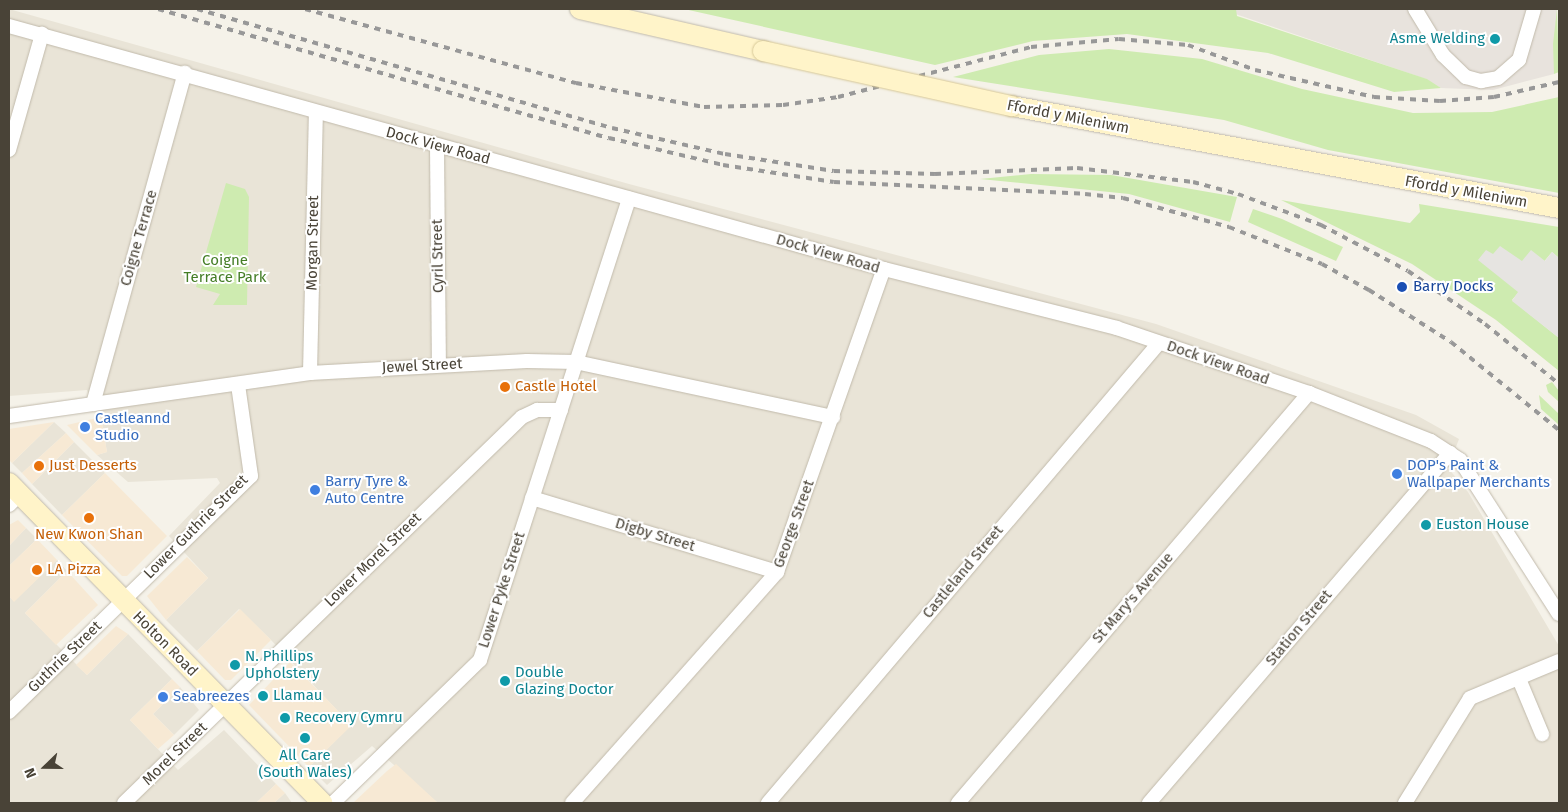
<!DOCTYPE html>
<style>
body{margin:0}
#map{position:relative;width:1568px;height:812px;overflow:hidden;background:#f5f2e9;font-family:"Fira Sans",sans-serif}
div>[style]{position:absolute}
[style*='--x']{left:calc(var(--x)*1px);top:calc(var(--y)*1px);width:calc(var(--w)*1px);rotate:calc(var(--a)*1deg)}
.residential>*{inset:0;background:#e9e4d7}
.commercial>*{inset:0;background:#f7e9d4}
.industrial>*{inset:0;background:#e8e3dd}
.green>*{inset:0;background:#ceebb0}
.parking>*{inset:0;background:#e6e4e1}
.roads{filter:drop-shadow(0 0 1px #c1baab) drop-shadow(0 0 1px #c1baab)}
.street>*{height:14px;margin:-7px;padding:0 7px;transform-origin:7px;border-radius:7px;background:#fff}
.secondary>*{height:20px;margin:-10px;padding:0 10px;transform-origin:10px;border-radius:10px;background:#fff4c9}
.rail>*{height:4px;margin-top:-2px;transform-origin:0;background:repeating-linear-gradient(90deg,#989898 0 6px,transparent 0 12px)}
.bridges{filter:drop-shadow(0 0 1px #d7c897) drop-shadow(0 0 1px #d7c897)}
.secondary-bridge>*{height:20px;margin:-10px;padding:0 10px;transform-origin:10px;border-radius:10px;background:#fff4c9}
.dots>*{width:14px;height:14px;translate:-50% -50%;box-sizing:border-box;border:2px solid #fff;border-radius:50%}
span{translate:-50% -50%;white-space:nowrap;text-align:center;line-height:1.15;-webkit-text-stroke:4px #fff;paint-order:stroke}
.culture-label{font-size:15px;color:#0d838f}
.right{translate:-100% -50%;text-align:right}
.left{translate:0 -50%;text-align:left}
.street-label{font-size:15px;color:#494337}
.park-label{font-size:15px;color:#457e27}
.transit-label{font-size:15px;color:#164399}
.food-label{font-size:15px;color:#c56008}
.shop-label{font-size:15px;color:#366cbe}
.frame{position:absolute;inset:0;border:10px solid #494337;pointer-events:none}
.north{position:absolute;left:20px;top:742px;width:50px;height:50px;-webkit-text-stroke:4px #fff;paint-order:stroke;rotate:248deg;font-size:14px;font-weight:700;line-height:20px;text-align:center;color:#494337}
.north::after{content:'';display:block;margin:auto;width:18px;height:22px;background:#494337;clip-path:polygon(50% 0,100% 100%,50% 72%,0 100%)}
</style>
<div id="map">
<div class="residential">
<div style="clip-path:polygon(9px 9px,629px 184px,1156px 324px,1416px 415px,1459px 439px,1448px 468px,1468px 492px,1559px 646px,1559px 803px,438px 803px,372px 746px,327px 785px,309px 767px,351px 725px,271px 640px,239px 609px,197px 651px,166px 620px,208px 578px,169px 536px,220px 483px,217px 478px,128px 482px,97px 455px,107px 452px,101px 418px,87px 390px,9px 396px)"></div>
<div style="clip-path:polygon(54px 422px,66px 433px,22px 473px,12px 463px)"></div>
<div style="clip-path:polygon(74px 442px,105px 473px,62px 515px,32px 484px)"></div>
<div style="clip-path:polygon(26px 528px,37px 539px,9px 566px,9px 546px)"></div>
<div style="clip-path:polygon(57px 560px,67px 571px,25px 613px,87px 675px,128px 634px,172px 679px,130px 720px,178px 770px,224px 730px,276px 784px,256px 803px,9px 803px,9px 596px,14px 601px)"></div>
<div style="clip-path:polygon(180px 687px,199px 710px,174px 735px,153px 714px)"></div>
<div style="clip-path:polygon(285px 793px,292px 803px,274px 803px)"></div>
</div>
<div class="commercial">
<div style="clip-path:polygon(101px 417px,107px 452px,97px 455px,67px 425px)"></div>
<div style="clip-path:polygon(54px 422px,12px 463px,9px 460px,9px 429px)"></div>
<div style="clip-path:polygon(66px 433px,74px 442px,32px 484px,22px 473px)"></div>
<div style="clip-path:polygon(105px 473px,167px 536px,127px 576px,122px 576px,62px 515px)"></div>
<div style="clip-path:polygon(18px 520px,26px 528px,9px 546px,9px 525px)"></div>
<div style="clip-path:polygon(37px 539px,57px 560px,14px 602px,9px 596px,9px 566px)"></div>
<div style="clip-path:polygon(187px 557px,208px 578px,166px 620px,147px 596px)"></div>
<div style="clip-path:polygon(67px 571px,98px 605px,56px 645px,25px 613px)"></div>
<div style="clip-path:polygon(240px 609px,271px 640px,231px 680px,225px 680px,197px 651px)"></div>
<div style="clip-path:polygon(116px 626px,128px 634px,87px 675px,76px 665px)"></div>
<div style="clip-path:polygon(290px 662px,352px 725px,309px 767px,249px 705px)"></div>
<div style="clip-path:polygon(172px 679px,180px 687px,153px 714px,174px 735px,158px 749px,130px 720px)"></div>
<div style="clip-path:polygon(396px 764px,438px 803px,353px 803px,387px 771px)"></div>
<div style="clip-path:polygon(276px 784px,285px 793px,274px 803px,256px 803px)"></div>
</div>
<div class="industrial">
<div style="clip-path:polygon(1221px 9px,1557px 9px,1554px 74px,1493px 90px,1441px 88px,1426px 79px)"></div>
</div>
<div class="green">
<div style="clip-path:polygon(684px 9px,1236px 9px,1237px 16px,1427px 79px,1441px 88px,1394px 92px,1268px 53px,1127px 34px,1033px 41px,935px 65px)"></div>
<div style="clip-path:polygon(1557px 9px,1559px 72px,1554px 74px,1553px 44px)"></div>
<div style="clip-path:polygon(1109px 49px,1202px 59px,1302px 89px,1413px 113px,1492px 112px,1559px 97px,1559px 193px,1328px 150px,1224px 120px,953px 77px,1039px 55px)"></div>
<div style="clip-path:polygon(1031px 174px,1111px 175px,1237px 197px,1230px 222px,1129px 194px,980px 179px)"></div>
<div style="clip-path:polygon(226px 183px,245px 189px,249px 197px,247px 305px,213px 305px,220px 294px,196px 287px)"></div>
<div style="clip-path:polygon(1281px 200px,1410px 223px,1420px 212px,1419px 204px,1559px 227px,1559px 258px,1552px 252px,1512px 300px,1559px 338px,1559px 371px,1496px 320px,1412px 264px)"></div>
<div style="clip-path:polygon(1253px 209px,1282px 219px,1343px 247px,1336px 261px,1248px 222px)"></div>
<div style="clip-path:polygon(1552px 382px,1559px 391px,1559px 402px,1548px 392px,1546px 385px)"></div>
<div style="clip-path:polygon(1539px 395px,1559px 414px,1559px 425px,1541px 409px)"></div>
</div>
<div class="parking">
<div style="clip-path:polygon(1500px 246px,1522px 261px,1531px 250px,1545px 261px,1552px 252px,1559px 258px,1559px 338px,1512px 301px,1518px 292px,1478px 260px,1486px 250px,1493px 254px)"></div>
</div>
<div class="roads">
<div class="street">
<div style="--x:1415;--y:9;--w:54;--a:58.7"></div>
<div style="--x:1443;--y:55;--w:32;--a:44"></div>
<div style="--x:1466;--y:77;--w:16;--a:15"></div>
<div style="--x:1481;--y:81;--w:17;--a:-10"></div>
<div style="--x:1498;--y:78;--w:28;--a:-41"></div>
<div style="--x:1519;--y:60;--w:53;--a:-73.6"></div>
<div style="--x:9;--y:26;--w:908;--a:15.52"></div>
<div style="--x:884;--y:269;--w:240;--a:14.2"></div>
<div style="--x:1117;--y:328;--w:203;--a:18.7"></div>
<div style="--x:1309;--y:393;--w:131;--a:21.5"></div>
<div style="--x:1431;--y:441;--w:35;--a:33"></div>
<div style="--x:1460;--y:460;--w:183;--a:57.3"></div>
<div style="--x:437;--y:146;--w:219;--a:89.5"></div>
<div style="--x:9;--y:150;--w:121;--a:-74.1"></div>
<div style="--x:310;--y:373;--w:261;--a:-88.7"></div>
<div style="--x:93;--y:404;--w:344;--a:-74.5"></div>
<div style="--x:9;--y:416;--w:304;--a:-8.1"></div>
<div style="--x:310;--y:373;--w:217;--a:-3.2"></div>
<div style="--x:527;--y:361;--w:49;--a:1.2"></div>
<div style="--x:576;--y:362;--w:263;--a:12.1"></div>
<div style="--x:532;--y:498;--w:256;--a:16.8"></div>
<div style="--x:9;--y:505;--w:16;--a:-45"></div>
<div style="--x:1519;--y:679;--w:60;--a:67.3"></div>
<div style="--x:9;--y:712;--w:338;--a:-44.3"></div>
<div style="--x:251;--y:476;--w:92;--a:-98.1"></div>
<div style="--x:124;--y:803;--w:554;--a:-44.12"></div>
<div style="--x:522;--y:417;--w:17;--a:-25"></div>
<div style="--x:537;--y:410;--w:24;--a:0"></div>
<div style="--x:333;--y:803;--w:205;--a:-44.2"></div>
<div style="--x:480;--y:660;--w:485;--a:-72.1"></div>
<div style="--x:572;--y:803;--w:309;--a:-48.4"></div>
<div style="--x:777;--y:572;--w:321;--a:-70.6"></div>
<div style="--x:768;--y:803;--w:604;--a:-49.64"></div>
<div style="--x:958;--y:803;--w:540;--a:-49.43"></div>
<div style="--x:1149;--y:803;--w:462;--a:-49.3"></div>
<div style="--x:1405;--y:803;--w:123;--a:-58.2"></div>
<div style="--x:1470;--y:698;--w:96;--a:-22.6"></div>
</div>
<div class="secondary">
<div style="--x:580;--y:9;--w:188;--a:12.9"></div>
<div style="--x:1012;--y:106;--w:556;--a:10.56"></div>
<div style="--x:9;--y:483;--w:448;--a:45.6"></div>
</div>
</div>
<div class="rail">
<div style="--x:158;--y:9;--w:469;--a:16"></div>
<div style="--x:609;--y:138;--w:117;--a:13.3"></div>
<div style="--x:723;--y:165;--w:112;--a:8.7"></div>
<div style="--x:834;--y:182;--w:251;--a:2.7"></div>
<div style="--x:1085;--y:194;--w:38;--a:6"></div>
<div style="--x:1123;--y:198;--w:110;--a:15.3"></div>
<div style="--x:1229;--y:227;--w:100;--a:21.7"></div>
<div style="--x:1322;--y:264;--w:54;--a:29"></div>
<div style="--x:1369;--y:290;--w:97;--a:32.4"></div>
<div style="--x:1451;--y:342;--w:139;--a:39.2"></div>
<div style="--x:197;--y:9;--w:432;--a:16"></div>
<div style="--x:612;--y:128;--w:116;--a:13"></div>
<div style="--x:725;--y:154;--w:110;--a:8.9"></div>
<div style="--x:834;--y:171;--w:101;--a:1.7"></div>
<div style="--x:935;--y:174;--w:142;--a:-2.4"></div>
<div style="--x:1077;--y:168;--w:117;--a:6.9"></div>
<div style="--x:1193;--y:182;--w:47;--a:14.9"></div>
<div style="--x:1238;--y:194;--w:89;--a:20.5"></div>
<div style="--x:1321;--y:225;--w:98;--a:27.9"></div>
<div style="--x:1408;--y:271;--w:93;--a:34.5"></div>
<div style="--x:1485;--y:324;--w:95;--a:39"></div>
<div style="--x:305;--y:9;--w:281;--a:15.3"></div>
<div style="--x:576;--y:83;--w:130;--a:10.6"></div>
<div style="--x:704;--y:107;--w:79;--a:-1.5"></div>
<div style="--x:783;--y:105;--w:56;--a:-8.3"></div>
<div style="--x:838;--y:97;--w:199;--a:-14.5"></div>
<div style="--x:1031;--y:47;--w:88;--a:-5.2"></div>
<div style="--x:1119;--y:39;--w:69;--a:5"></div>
<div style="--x:1188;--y:45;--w:72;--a:20.5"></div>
<div style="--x:1255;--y:70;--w:122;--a:12.8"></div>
<div style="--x:1374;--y:97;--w:66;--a:3.5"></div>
<div style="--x:1440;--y:101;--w:54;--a:-4.2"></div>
<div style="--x:1494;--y:97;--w:67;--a:-13"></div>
</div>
<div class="bridges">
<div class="secondary-bridge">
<div style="--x:763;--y:51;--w:255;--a:12.5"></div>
</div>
</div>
<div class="dots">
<div style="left:1495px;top:39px;background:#0f9aa8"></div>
<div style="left:1402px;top:287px;background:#1a4fb4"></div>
<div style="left:505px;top:387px;background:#e8710a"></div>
<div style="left:85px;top:427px;background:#3f7fe0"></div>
<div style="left:39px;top:466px;background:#e8710a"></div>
<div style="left:1397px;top:474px;background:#3f7fe0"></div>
<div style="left:315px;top:490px;background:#3f7fe0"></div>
<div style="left:89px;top:518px;background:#e8710a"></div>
<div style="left:1426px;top:525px;background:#0f9aa8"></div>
<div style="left:37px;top:570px;background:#e8710a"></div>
<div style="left:235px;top:665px;background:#0f9aa8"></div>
<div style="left:505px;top:681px;background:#0f9aa8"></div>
<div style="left:263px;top:696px;background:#0f9aa8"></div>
<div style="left:163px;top:697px;background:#3f7fe0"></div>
<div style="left:285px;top:718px;background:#0f9aa8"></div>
<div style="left:305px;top:738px;background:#0f9aa8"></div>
</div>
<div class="culture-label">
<span class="right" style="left:1485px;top:39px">Asme Welding</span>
<span class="left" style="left:1436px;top:525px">Euston House</span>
<span class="left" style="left:245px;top:665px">N. Phillips<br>Upholstery</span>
<span class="left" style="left:515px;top:681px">Double<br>Glazing Doctor</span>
<span class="left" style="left:273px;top:696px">Llamau</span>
<span class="left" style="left:295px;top:718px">Recovery Cymru</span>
<span style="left:305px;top:764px">All Care<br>(South Wales)</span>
</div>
<div class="street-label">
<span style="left:1068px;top:117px;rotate:11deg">Ffordd y Mileniwm</span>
<span style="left:438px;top:146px;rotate:15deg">Dock View Road</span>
<span style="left:1466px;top:192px;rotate:10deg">Ffordd y Mileniwm</span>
<span style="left:139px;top:238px;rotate:-74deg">Coigne Terrace</span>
<span style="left:313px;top:243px;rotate:-89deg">Morgan Street</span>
<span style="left:828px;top:254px;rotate:16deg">Dock View Road</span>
<span style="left:438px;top:256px;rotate:-91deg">Cyril Street</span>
<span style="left:1218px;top:363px;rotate:19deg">Dock View Road</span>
<span style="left:422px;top:366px;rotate:-3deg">Jewel Street</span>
<span style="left:794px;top:524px;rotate:-70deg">George Street</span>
<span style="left:196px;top:527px;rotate:-45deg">Lower Guthrie Street</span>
<span style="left:655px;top:535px;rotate:17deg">Digby Street</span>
<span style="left:373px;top:560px;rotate:-44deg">Lower Morel Street</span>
<span style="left:963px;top:572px;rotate:-50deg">Castleland Street</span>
<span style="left:502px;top:590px;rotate:-72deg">Lower Pyke Street</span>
<span style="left:1133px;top:598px;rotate:-49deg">St Mary's Avenue</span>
<span style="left:1299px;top:628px;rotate:-50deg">Station Street</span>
<span style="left:165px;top:644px;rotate:45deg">Holton Road</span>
<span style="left:65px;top:657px;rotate:-44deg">Guthrie Street</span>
<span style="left:175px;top:754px;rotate:-44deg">Morel Street</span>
</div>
<div class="park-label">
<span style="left:225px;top:269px">Coigne<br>Terrace Park</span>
</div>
<div class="transit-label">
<span class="left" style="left:1413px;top:287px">Barry Docks</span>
</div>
<div class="food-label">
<span class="left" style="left:515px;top:387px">Castle Hotel</span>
<span class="left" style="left:49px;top:466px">Just Desserts</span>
<span style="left:89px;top:535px">New Kwon Shan</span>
<span class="left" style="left:47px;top:570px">LA Pizza</span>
</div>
<div class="shop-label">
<span class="left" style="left:95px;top:427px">Castleannd<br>Studio</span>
<span class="left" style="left:1407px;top:474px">DOP's Paint &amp;<br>Wallpaper Merchants</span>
<span class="left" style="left:325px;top:490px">Barry Tyre &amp;<br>Auto Centre</span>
<span class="left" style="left:173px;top:697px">Seabreezes</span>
</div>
<div class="frame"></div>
<div class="north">N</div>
</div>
